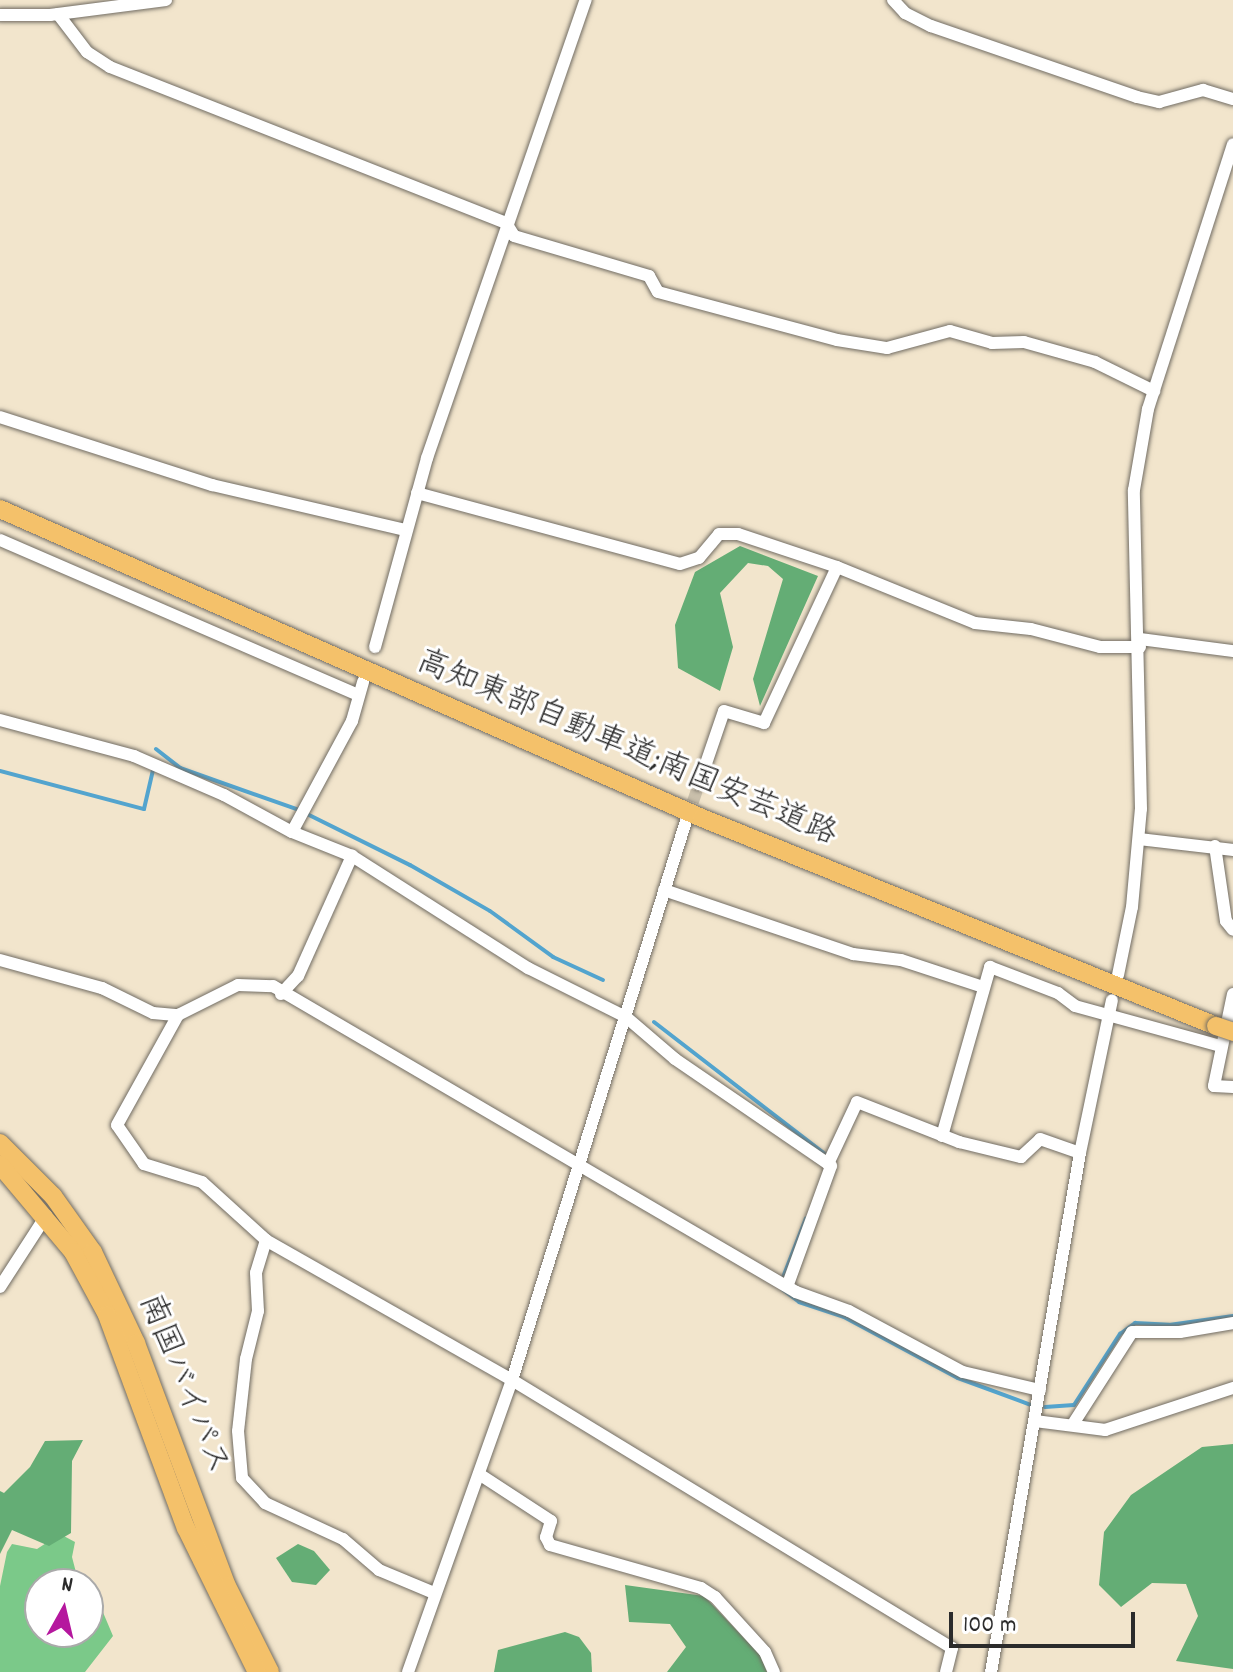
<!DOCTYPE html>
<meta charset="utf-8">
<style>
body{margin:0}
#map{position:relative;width:1233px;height:1672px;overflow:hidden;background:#f2e5cc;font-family:Dekko,"Klee One",sans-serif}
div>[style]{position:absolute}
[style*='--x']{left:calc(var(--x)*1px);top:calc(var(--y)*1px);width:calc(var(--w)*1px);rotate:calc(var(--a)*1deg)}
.green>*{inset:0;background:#7bc989}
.forest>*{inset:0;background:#64ad75}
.stream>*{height:4px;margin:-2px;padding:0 2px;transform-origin:2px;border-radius:2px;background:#53a4ce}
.minor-tunnel>*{height:12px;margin-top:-6px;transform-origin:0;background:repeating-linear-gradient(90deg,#cac0ac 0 12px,transparent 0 18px)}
.roads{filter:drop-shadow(0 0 2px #716c63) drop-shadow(0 0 2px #716c63)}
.minor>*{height:12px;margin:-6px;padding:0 6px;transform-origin:6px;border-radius:6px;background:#fff}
.highway>*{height:18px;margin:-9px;padding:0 9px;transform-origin:9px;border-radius:9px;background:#f4c16a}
.bridges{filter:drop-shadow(0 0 2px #716c63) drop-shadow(0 0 2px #716c63)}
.highway-bridge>*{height:18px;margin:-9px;padding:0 9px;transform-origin:9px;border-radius:9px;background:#f4c16a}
span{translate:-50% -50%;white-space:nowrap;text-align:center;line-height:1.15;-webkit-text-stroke:6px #fff;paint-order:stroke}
.street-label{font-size:32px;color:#2b2b2b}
.north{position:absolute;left:24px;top:1568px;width:80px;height:80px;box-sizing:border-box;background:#fff;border:2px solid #aaa;border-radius:50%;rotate:8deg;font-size:22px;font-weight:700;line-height:32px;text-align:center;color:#2b2b2b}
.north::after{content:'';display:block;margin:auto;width:28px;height:36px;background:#b5179e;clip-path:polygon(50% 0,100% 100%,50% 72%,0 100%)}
.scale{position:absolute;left:949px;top:1612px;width:186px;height:36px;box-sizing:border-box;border:4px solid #2b2b2b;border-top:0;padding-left:10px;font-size:24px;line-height:28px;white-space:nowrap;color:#2b2b2b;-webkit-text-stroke:6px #fff;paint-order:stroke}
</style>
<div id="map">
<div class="green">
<div style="clip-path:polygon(60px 1534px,75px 1542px,72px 1557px,79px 1584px,40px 1584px,40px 1632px,88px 1632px,88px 1615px,102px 1610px,113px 1636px,85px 1672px,0 1672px,0 1586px,7px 1552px,12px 1544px,37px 1549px)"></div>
</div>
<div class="forest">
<div style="clip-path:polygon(740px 546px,818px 576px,760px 706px,753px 679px,783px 579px,768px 566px,748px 563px,720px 593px,733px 647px,720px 691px,678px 668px,675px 625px,695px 572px)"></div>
<div style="clip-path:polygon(83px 1440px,72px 1461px,71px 1533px,49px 1546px,12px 1530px,0 1554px,0 1491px,4px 1493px,30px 1467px,45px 1441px)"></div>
<div style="clip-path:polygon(1233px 1444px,1233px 1669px,1176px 1661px,1198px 1616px,1186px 1584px,1152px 1583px,1121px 1607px,1099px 1585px,1104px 1532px,1131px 1495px,1202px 1447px)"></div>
<div style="clip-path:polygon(298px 1544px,314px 1551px,330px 1570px,316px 1585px,292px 1582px,276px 1558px)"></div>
<div style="clip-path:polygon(625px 1585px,704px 1596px,760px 1655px,767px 1672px,667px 1672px,686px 1647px,670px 1624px,629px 1622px)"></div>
<div style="clip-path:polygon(565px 1632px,579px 1637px,591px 1653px,592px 1672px,494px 1672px,498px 1650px)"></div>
</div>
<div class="stream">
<div style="--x:156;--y:749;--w:31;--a:38"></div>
<div style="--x:180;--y:768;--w:126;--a:19.4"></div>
<div style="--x:299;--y:810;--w:124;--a:26.4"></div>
<div style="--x:410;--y:865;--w:92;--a:29.9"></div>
<div style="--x:490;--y:911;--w:78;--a:36.1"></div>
<div style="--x:553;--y:957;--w:55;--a:24.7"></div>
<div style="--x:0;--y:771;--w:149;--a:14.8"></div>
<div style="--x:144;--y:809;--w:40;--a:-77"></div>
<div style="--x:654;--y:1022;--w:217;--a:37.7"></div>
<div style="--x:782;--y:1280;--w:66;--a:-68.8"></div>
<div style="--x:782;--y:1289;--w:21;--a:37"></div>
<div style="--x:799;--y:1302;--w:47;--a:18.4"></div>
<div style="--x:844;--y:1317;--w:129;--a:28.2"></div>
<div style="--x:958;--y:1378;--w:78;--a:20.3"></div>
<div style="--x:1045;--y:1407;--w:29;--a:-4"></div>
<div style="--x:1074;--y:1405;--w:85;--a:-57.1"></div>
<div style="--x:1120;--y:1334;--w:19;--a:-36"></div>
<div style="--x:1135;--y:1323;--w:34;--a:3"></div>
<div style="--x:1169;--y:1325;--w:65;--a:-8"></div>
</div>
<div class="minor-tunnel">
<div style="--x:687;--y:819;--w:37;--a:-71"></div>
</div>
<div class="roads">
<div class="minor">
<div style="--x:893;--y:0;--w:18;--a:47"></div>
<div style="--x:905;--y:13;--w:29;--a:27"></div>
<div style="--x:931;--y:26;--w:218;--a:19"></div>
<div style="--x:1137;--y:97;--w:23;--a:13"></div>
<div style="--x:1159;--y:102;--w:46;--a:-15.3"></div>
<div style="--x:1203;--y:90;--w:31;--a:17"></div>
<div style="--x:58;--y:14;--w:48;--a:52.7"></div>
<div style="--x:87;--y:52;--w:27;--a:33"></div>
<div style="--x:110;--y:67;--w:426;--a:21.5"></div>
<div style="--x:506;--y:223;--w:15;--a:58"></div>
<div style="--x:514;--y:236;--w:141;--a:16.5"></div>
<div style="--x:649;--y:276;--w:18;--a:61"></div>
<div style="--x:658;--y:292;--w:185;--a:15"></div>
<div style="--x:837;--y:340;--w:51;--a:9.1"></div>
<div style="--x:887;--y:348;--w:65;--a:-15.1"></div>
<div style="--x:950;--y:331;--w:44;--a:15.9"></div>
<div style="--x:992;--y:343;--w:32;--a:-2"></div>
<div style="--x:1024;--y:342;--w:74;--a:15.7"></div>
<div style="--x:1095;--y:362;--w:66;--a:26.2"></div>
<div style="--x:0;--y:15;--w:50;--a:0"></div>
<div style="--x:50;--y:15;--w:117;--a:-7.4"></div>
<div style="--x:0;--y:417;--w:223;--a:17.8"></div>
<div style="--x:212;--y:485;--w:199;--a:13.1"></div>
<div style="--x:417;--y:493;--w:272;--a:15.1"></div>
<div style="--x:680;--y:564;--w:20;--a:-18"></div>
<div style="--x:699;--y:558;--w:31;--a:-50"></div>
<div style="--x:719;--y:534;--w:19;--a:0"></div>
<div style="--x:738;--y:534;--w:104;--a:18.4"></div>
<div style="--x:837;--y:567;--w:149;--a:22.1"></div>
<div style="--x:975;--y:623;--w:56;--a:6.1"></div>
<div style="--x:1031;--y:629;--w:71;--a:14.6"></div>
<div style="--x:1100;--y:647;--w:40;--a:0"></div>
<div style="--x:0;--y:540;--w:390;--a:23.4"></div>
<div style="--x:1140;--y:639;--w:94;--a:7.4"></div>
<div style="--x:375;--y:647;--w:196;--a:-74.6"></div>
<div style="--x:427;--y:458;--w:485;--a:-70.9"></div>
<div style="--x:0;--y:720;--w:139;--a:15"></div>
<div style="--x:134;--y:756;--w:98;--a:23.4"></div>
<div style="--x:224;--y:795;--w:77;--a:28.6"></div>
<div style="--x:292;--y:832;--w:65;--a:21.8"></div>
<div style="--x:352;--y:856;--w:209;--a:32.5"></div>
<div style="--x:528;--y:968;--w:110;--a:26.6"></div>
<div style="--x:626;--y:1017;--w:65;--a:40.6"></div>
<div style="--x:675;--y:1059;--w:189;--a:34.4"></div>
<div style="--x:831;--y:1166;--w:126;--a:110"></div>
<div style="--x:699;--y:784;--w:77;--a:-71.1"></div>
<div style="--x:724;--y:711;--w:42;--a:16.7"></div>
<div style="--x:764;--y:723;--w:172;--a:-64.9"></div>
<div style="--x:292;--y:832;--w:126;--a:-61.6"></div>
<div style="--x:352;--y:721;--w:41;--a:-74.2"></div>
<div style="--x:1139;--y:839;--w:95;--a:6.7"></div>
<div style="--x:1215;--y:846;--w:76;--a:81.7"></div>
<div style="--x:1226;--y:921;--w:11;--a:52"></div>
<div style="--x:664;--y:890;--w:200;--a:18.7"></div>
<div style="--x:853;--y:954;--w:48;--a:7.1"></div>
<div style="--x:901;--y:960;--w:86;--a:18.2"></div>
<div style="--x:0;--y:960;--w:106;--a:15.4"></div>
<div style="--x:102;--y:988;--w:57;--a:26.1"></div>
<div style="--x:153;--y:1013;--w:25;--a:5"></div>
<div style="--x:1118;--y:975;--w:69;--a:-78.4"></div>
<div style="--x:1132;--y:907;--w:98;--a:-84.8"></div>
<div style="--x:1141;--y:809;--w:319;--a:-91.3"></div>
<div style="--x:1134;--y:490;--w:82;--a:-80.2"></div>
<div style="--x:1148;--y:409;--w:278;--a:-72.2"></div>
<div style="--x:281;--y:994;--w:25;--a:-47"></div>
<div style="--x:298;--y:976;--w:132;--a:-65.8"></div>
<div style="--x:1233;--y:994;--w:94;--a:101.7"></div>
<div style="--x:1214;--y:1086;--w:19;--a:3"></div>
<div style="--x:942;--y:1136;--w:176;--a:-74.1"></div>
<div style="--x:990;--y:967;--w:73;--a:20.9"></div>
<div style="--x:1058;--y:993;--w:21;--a:37"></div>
<div style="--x:1075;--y:1006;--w:150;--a:15.4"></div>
<div style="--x:828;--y:1164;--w:68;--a:-64.9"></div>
<div style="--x:857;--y:1102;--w:110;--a:21.4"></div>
<div style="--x:959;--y:1142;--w:64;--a:13.6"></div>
<div style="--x:1021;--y:1157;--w:26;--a:-43"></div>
<div style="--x:1040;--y:1139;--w:42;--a:19.3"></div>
<div style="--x:266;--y:1240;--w:34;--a:107"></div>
<div style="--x:256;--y:1273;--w:38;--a:87"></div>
<div style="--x:258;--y:1311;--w:49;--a:104"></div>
<div style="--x:246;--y:1359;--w:72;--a:96.3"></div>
<div style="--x:238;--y:1431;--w:47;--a:85.1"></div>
<div style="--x:242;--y:1478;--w:34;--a:47"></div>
<div style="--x:265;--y:1503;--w:86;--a:24.8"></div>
<div style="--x:343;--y:1539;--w:48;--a:40.7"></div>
<div style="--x:379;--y:1570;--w:60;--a:22.7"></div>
<div style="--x:0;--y:1287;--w:85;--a:-57.1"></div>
<div style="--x:1035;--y:1421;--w:71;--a:7.3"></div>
<div style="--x:1105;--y:1430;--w:135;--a:-18.2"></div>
<div style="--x:1073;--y:1424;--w:109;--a:-57.3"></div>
<div style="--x:1132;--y:1332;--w:48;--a:0"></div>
<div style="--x:1180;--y:1332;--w:54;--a:-9.6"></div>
<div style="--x:479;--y:1474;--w:86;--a:33.1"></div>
<div style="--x:551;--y:1521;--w:17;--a:107"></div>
<div style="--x:546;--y:1537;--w:9;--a:63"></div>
<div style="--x:550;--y:1545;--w:157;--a:15.9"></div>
<div style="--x:701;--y:1588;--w:17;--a:33"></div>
<div style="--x:715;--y:1597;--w:74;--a:47.7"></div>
<div style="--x:765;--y:1652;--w:22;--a:66"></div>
<div style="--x:408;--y:1672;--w:310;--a:-70.4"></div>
<div style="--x:512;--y:1380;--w:585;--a:-72.71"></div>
<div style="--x:946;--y:1672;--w:25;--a:-76"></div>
<div style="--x:952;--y:1648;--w:515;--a:-148.65"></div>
<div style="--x:512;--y:1380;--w:283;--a:-150.4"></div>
<div style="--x:266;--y:1240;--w:86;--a:-137.8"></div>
<div style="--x:202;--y:1182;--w:61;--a:-162.8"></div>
<div style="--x:144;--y:1164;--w:47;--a:-124.7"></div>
<div style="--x:117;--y:1125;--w:126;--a:-61"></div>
<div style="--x:178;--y:1015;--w:67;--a:-26.6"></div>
<div style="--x:238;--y:985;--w:35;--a:2"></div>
<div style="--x:273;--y:986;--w:606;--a:30.33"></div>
<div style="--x:796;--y:1292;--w:56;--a:19.7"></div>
<div style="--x:849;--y:1311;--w:129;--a:28.2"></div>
<div style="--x:963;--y:1372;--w:79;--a:13.2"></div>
<div style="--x:991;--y:1672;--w:527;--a:-80.27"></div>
<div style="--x:1080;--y:1153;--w:156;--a:-78.2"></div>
</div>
<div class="highway">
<div style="--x:0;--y:509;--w:767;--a:23.76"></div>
<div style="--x:702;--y:818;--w:554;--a:22.03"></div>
<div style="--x:0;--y:1143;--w:75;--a:45"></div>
<div style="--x:53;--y:1196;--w:69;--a:54.5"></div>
<div style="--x:93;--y:1252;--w:101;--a:64.7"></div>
<div style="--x:136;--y:1343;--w:259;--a:69.5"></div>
<div style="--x:227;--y:1586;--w:96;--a:63.4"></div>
<div style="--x:0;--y:1165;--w:114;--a:50"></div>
<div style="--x:73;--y:1252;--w:72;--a:61.6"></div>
<div style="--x:107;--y:1315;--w:227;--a:69.7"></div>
<div style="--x:186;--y:1528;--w:161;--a:63.8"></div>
</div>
</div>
<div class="bridges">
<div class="highway-bridge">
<div style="--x:1216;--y:1026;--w:18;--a:19"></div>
</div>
</div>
<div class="street-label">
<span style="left:626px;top:750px;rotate:23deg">高知東部自動車道;南国安芸道路</span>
<span style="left:182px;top:1385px;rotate:68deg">南国バイパス</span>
</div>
<div class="north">N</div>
<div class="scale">100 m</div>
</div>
